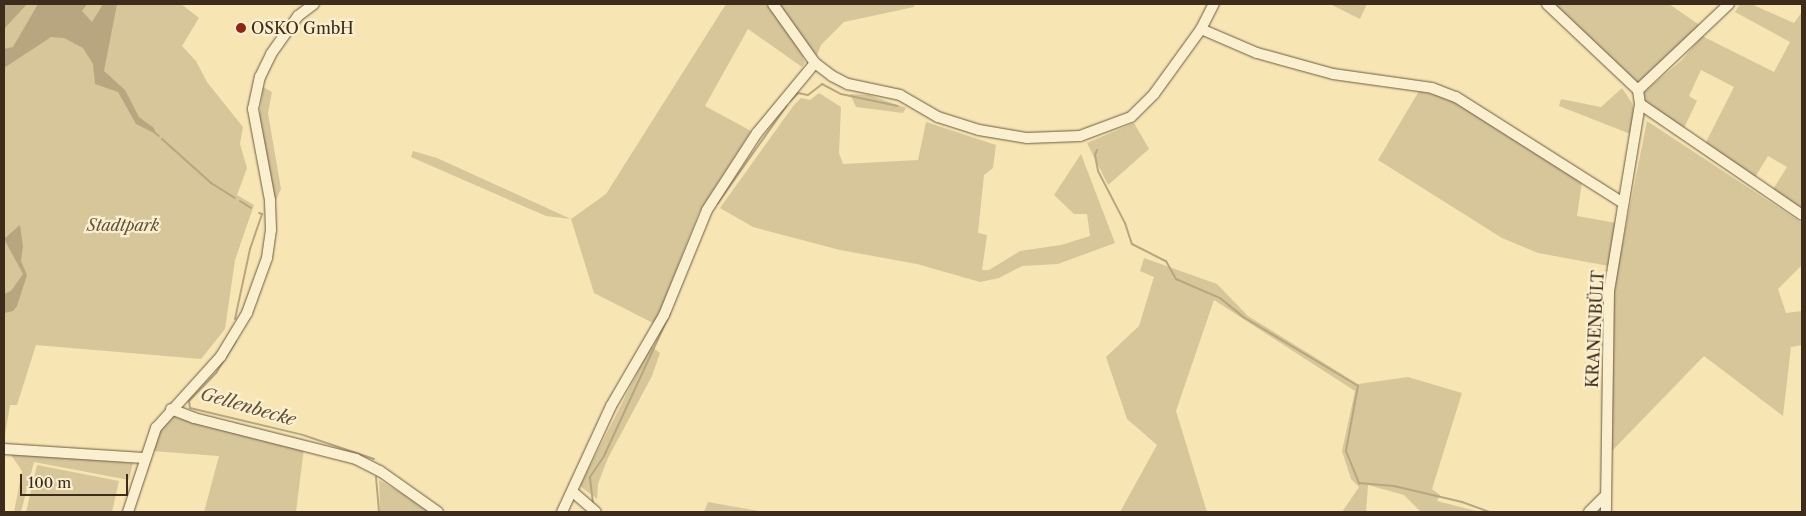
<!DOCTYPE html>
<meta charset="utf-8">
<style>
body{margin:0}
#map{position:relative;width:1806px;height:516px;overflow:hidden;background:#f7e6b3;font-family:"Libre Caslon Text",serif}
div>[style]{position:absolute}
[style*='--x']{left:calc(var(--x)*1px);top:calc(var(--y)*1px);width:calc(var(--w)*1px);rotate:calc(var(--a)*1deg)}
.green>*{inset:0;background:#d7c699}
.water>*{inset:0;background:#b8a680}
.stream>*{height:2px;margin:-1px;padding:0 1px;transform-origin:1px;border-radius:1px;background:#b8a680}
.roads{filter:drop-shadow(0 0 1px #6c5a42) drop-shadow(0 0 1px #6c5a42)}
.minor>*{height:10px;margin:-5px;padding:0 5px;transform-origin:5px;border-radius:5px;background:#faefce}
.dots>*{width:14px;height:14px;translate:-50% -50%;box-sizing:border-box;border:2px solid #faefce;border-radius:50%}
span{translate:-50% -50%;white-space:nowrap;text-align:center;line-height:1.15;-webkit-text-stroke:4.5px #faefce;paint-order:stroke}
.poi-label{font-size:16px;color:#3d2b1c}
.left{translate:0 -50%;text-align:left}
.park-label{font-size:16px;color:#64523b;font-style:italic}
.street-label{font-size:16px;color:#3d2b1c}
.water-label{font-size:18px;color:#62503a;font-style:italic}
.frame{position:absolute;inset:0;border:5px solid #3d2b1c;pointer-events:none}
.scale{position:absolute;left:20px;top:474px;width:108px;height:22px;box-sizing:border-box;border:2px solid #3d2b1c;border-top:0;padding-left:6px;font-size:15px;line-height:18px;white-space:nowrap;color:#3d2b1c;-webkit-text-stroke:4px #faefce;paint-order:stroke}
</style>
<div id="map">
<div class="green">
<div style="clip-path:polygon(4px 4px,181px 4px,199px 18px,182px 46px,196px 61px,207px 82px,243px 127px,240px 144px,247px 168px,237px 195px,254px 205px,235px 260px,225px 329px,201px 359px,36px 345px,17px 405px,10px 405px,4px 441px)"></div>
<div style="clip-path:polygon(726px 4px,766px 4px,797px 44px,805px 62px,802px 67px,748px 29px,705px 106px,751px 131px,699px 212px,655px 324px,594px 293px,571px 219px,546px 216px,411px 157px,413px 151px,437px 158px,571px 219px,606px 194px)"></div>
<div style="clip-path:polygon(776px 4px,914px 4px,914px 7px,844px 22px,821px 45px,815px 60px)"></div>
<div style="clip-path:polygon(1330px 4px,1367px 4px,1360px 19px)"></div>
<div style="clip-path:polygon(1553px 4px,1669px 4px,1701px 26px,1638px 85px)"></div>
<div style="clip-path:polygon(1740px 4px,1751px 4px,1794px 23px,1802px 12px,1802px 214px,1772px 191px,1787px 167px,1768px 156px,1754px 179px,1704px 146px,1734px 87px,1701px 70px,1689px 96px,1697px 101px,1683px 130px,1645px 101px,1644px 92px,1682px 60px,1702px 36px,1774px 72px,1790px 42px,1735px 12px)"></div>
<div style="clip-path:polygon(263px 87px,272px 92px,268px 113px,281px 189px,276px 200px,272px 195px,259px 120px)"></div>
<div style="clip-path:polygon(1622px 88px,1632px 103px,1635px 116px,1633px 135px,1559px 106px,1561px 99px,1601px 107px)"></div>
<div style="clip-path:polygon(1419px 91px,1454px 100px,1582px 182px,1577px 216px,1616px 223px,1609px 266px,1538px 253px,1502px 238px,1378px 160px)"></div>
<div style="clip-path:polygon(819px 93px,841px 107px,839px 153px,843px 164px,918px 160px,926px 122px,996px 145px,993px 168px,984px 175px,978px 233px,987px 235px,982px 270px,989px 270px,1020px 251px,1061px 245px,1090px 236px,1087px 214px,1074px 214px,1054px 195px,1081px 154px,1115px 243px,1058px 264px,1022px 266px,999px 278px,980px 282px,917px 264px,840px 250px,753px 227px,720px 208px,794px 105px,801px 98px,810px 100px)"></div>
<div style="clip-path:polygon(850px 94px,869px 95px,906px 108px,903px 113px,856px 107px)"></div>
<div style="clip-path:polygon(1647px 121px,1802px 223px,1802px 265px,1778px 289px,1786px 313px,1802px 311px,1802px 345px,1791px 347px,1783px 416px,1704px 356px,1609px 454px,1613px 292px)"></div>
<div style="clip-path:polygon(1134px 123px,1149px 149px,1108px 185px,1087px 143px)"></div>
<div style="clip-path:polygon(1144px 258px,1217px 284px,1248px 316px,1358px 384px,1408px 377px,1462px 393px,1432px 489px,1440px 495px,1437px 501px,1480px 512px,1421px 512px,1404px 495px,1368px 485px,1366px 512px,1342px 512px,1359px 487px,1351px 479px,1342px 451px,1355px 391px,1214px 300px,1176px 411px,1207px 512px,1120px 512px,1157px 445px,1127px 419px,1106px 357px,1139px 326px,1154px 277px,1140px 271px)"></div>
<div style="clip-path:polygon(651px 346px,660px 353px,652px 376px,608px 458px,598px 484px,597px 499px,580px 486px)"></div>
<div style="clip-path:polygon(170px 415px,304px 448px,296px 512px,204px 512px,219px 456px,152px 451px,160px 427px)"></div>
<div style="clip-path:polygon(9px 452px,133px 463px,129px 480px,34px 462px,21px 512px,14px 512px,22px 471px)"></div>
<div style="clip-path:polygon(37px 465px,119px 481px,112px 512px,26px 512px)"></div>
<div style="clip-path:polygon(379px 480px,403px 494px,429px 512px,380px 512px)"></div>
<div style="clip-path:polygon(708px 502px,764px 512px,704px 512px)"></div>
</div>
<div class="water">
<div style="clip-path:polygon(4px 4px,27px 4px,4px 29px)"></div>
<div style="clip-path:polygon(38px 4px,87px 4px,82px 11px,92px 22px,103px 4px,117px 4px,104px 71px,125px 90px,139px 117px,154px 128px,156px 134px,136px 124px,118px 92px,95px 84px,93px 64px,83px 48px,64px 38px,51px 37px,4px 68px,4px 49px,13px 47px)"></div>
<div style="clip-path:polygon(20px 225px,23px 246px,21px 261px,27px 275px,17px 306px,13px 311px,4px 313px,4px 294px,11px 291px,23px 274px,4px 239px)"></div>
</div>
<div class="stream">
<div style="--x:790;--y:101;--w:11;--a:-45"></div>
<div style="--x:798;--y:93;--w:10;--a:11"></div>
<div style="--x:808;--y:95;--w:18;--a:-38"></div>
<div style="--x:822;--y:84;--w:21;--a:28"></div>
<div style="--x:841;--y:94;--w:58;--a:11.9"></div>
<div style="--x:155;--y:133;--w:5;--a:37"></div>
<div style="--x:162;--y:139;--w:66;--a:41.9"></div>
<div style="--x:211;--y:183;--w:28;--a:32"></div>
<div style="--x:1097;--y:150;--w:5;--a:112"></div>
<div style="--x:1095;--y:155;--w:16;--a:79"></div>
<div style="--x:1098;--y:171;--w:59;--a:62.6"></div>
<div style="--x:1125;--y:223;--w:22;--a:72"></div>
<div style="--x:1132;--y:244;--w:38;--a:27"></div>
<div style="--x:1166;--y:261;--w:21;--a:61"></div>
<div style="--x:1176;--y:279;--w:48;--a:23.4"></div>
<div style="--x:1220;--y:298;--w:32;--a:39"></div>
<div style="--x:1245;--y:318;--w:132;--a:31"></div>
<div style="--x:1358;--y:386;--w:66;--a:100.5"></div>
<div style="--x:1346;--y:451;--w:35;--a:68"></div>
<div style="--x:1359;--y:483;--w:35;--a:5"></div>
<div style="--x:1394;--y:486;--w:70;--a:13.2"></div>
<div style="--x:1462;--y:502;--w:30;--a:20"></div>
<div style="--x:240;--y:201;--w:13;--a:32"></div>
<div style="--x:717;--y:204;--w:121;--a:-54.7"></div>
<div style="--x:235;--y:319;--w:72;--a:-77.9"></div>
<div style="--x:250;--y:249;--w:37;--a:-71"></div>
<div style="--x:262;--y:214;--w:3;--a:-162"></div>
<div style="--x:236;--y:341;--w:36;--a:122"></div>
<div style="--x:217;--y:372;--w:40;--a:134"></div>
<div style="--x:189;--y:401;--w:7;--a:82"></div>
<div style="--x:190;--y:408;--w:116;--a:13.4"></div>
<div style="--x:303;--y:435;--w:75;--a:18.7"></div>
<div style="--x:376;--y:477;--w:35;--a:85"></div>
<div style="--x:593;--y:503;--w:26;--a:-97"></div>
<div style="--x:590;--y:477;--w:25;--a:-56"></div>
<div style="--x:604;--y:456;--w:157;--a:-65.2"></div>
</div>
<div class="roads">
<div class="minor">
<div style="--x:773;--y:4;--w:72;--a:54.6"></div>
<div style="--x:815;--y:63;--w:21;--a:37"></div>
<div style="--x:832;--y:76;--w:18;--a:27"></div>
<div style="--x:848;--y:84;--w:53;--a:11.9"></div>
<div style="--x:900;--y:95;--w:44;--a:30.1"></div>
<div style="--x:938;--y:117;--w:43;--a:17.6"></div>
<div style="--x:979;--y:130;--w:49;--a:9.5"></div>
<div style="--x:1027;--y:138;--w:53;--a:-2.2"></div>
<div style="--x:1080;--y:136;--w:54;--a:-20.4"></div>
<div style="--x:1131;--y:117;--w:33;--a:-45"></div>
<div style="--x:1154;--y:94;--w:80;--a:-54.1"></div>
<div style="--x:1201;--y:29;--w:28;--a:-63"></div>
<div style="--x:1547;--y:4;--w:125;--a:43.4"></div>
<div style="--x:1638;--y:90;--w:14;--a:82"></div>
<div style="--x:1640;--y:104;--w:190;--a:99.4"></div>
<div style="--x:1609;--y:291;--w:221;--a:90.8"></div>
<div style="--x:1201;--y:29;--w:61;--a:23.2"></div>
<div style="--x:1257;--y:53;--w:79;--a:15.4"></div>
<div style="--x:1333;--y:74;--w:100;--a:8"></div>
<div style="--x:1432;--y:88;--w:26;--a:21"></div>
<div style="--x:1456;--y:97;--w:198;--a:32.4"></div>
<div style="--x:1638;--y:90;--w:125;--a:-43.4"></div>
<div style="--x:1640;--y:104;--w:196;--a:34.4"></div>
<div style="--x:171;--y:409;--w:25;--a:21"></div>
<div style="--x:194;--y:418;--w:167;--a:14.2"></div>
<div style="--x:356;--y:459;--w:27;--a:27"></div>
<div style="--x:380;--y:471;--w:71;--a:35.3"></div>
<div style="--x:4;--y:449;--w:140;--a:3.7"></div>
<div style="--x:573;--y:492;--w:30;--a:41"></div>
<div style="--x:128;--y:512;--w:89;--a:-71.6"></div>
<div style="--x:156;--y:428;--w:97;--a:-47.9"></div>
<div style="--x:221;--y:356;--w:50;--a:-58.8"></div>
<div style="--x:247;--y:313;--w:59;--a:-70"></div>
<div style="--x:267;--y:258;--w:28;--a:-82"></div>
<div style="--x:271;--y:230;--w:30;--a:-92"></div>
<div style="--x:270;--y:200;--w:93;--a:-100.6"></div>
<div style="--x:253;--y:109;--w:33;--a:-78"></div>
<div style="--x:260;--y:77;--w:25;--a:-64"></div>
<div style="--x:271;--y:54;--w:47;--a:-54.6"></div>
<div style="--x:298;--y:16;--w:20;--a:-37"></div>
<div style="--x:562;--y:512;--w:117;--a:-65.2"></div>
<div style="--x:611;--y:406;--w:105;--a:-59.8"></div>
<div style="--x:664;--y:315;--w:113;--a:-67.7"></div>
<div style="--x:707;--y:210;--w:92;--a:-57"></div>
<div style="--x:757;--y:133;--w:91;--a:-50.4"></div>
<div style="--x:1589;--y:512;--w:23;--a:-45"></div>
</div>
</div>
<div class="dots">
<div style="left:241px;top:28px;background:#8f2418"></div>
</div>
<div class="poi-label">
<span class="left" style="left:251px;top:28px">OSKO GmbH</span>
</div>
<div class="park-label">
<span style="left:123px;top:225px">Stadtpark</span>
</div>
<div class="street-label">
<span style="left:1595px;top:329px;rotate:-87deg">KRANENBÜLT</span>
</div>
<div class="water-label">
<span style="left:248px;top:407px;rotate:16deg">Gellenbecke</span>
</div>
<div class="frame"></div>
<div class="scale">100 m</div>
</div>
